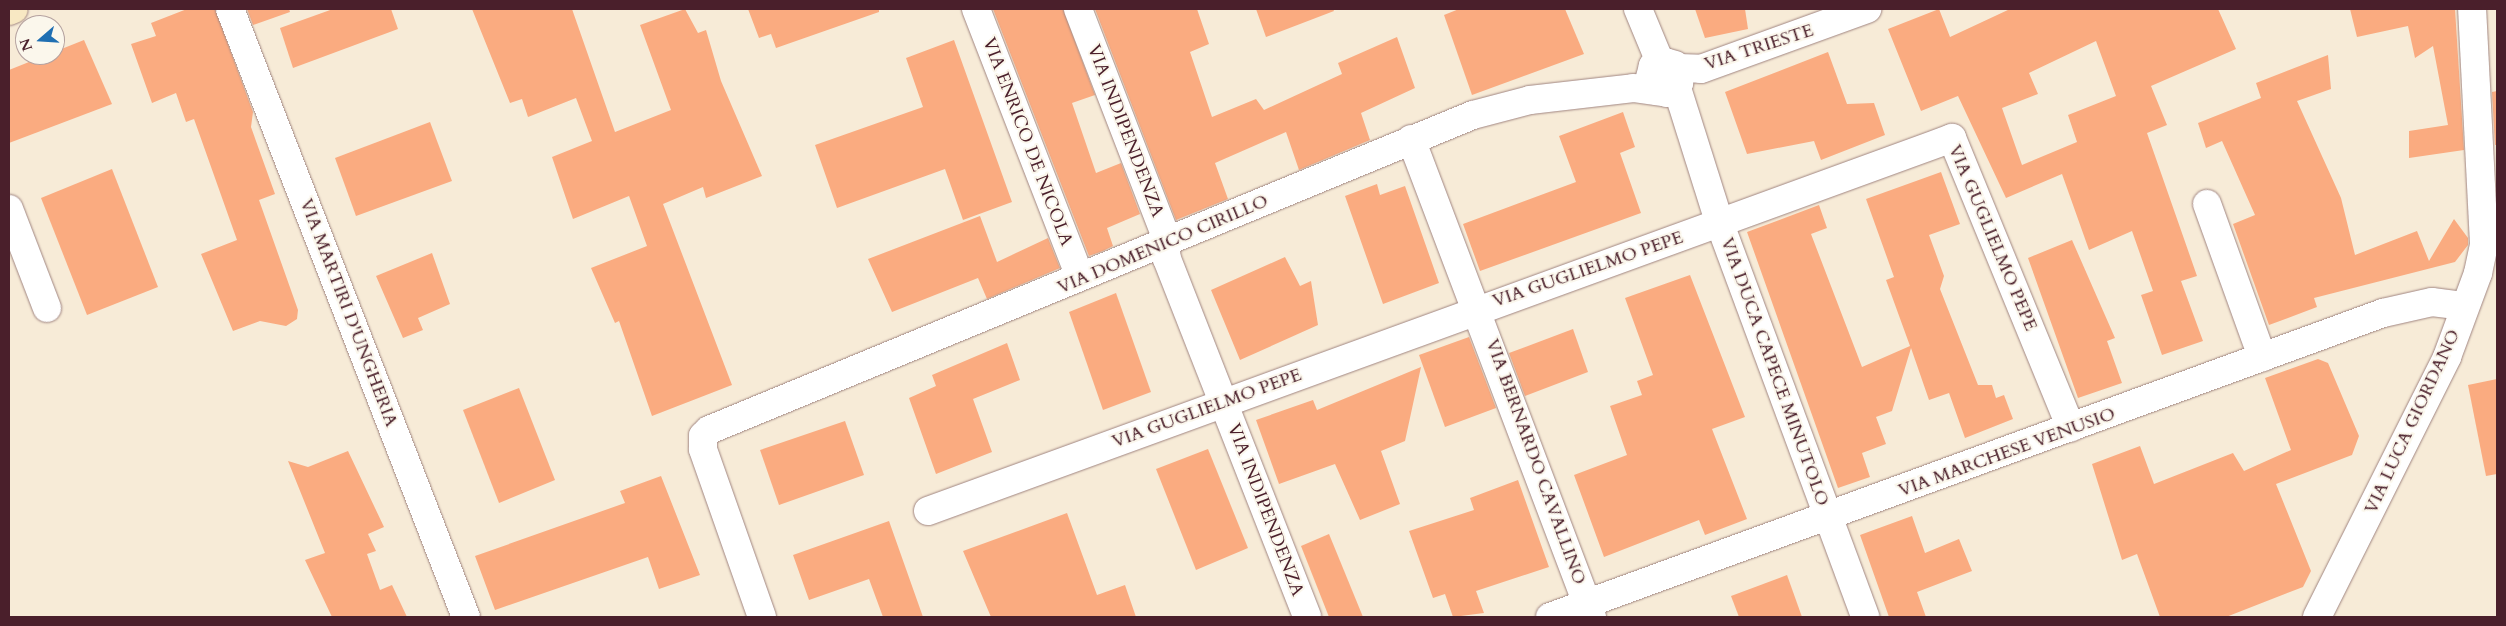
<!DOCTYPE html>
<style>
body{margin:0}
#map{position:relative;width:2506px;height:626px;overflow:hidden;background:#f7ebd7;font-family:Cardo,serif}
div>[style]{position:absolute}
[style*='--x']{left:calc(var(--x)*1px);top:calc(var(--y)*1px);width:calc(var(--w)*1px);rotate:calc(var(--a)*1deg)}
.building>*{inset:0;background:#faab80}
.roads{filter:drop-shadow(0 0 1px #a08581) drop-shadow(0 0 1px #a08581)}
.street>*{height:28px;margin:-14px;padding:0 14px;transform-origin:14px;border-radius:14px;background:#fff}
.secondary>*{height:28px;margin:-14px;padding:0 14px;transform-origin:14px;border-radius:14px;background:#f8e8c3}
span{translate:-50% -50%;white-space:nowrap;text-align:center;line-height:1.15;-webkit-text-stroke:4px #fbf7ec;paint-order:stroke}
.street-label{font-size:18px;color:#4a1f2b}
.frame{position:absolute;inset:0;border:10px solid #4a1f2b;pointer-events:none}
.north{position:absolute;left:15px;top:15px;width:50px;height:50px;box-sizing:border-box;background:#fbf7ec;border:1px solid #b4a19f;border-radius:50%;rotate:251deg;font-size:14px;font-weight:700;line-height:20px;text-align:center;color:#4a1f2b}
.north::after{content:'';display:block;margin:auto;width:18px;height:22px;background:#1f6fb2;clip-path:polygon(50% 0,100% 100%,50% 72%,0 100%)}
</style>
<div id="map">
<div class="building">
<div style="clip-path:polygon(187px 9px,215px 9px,253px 112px,251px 127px,275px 194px,259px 200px,298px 310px,297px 319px,286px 326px,260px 321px,233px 331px,201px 254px,237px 240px,194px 119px,186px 122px,176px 93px,152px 103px,131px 44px,156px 36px,151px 23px)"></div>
<div style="clip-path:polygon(247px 9px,289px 9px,290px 12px,253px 25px)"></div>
<div style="clip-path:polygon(333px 9px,391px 9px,398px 29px,293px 68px,280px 28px)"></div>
<div style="clip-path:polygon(472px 9px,572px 9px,615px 132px,671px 110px,640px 25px,685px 9px,698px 33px,706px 30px,721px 81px,762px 176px,706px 198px,703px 187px,663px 204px,732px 385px,652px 416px,619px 321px,615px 323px,591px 268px,647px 246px,629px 196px,573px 219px,552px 157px,592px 141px,576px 98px,528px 117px,522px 99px,510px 103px)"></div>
<div style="clip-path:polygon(748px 9px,879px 9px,879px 12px,776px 48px,771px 34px,759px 38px)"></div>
<div style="clip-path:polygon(993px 9px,1063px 9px,1095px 95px,1072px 103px,1096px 173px,1121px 163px,1140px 214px,1107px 228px,1113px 246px,1103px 251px,1089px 256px)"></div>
<div style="clip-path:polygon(1095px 9px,1197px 9px,1209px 44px,1190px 52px,1212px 117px,1256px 99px,1264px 110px,1342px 74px,1338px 63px,1397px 37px,1415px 88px,1361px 113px,1370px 140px,1299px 170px,1286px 132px,1215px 163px,1228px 199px,1176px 220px)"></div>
<div style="clip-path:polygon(1256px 9px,1333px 9px,1334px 11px,1266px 37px)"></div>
<div style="clip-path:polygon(1459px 9px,1565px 9px,1584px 54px,1472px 95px,1444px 15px)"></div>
<div style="clip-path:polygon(1695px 9px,1745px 9px,1748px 29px,1705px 38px)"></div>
<div style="clip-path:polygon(evenodd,1939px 9px,1950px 37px,2010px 9px,2218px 9px,2236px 49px,2151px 86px,2167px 125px,2147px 133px,2197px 276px,2181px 281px,2203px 341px,2162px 355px,2141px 295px,2153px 291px,2132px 231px,2089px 250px,2062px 174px,2006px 198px,1958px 96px,1921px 111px,1888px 29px,1939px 9px,2096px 41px,2116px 96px,2068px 115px,2077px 142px,2022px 165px,2002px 108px,2038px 94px,2029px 73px,2096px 41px)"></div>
<div style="clip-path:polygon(2350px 9px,2455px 9px,2464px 150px,2409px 158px,2409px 131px,2448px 125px,2433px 46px,2415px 58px,2408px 26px,2357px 37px)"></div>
<div style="clip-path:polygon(84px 40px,112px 104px,9px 143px,9px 70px)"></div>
<div style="clip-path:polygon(954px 40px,1012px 202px,963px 220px,945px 169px,837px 208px,815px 145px,923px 107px,906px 58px)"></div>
<div style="clip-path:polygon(1828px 52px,1847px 104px,1874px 103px,1885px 135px,1821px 160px,1814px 141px,1747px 154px,1725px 92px)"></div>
<div style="clip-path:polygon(2328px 55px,2331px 89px,2297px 101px,2341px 198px,2355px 255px,2417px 231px,2429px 261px,2454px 219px,2468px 238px,2468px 245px,2455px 262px,2314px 298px,2317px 307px,2269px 325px,2233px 224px,2255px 215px,2222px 141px,2206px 148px,2198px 123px,2261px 98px,2256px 83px)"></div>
<div style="clip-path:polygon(2497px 91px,2497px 145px,2495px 145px,2492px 92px)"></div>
<div style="clip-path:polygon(1623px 112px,1635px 147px,1620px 153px,1641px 213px,1480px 271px,1463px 224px,1576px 182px,1559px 136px)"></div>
<div style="clip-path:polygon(430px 122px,452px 181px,356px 216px,335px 158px)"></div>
<div style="clip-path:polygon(112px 169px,158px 287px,87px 315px,41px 198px)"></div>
<div style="clip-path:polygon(1941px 172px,1960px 224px,1929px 235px,1944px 276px,1940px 289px,1978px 385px,1992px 385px,1996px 398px,2004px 395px,2013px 419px,1965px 438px,1949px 393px,1929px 400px,1911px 348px,1892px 411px,1876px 417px,1886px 444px,1862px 453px,1870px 477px,1838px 488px,1747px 232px,1819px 205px,1827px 228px,1811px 234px,1862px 367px,1910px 346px,1886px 280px,1894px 277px,1866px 199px)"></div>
<div style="clip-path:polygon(1377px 184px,1380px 195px,1405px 186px,1439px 283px,1383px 304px,1345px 196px)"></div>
<div style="clip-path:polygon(980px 216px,997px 262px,1048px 238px,1060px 268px,987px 299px,978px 278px,892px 312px,868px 259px)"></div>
<div style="clip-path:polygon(2072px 240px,2115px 338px,2107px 341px,2122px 383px,2078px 398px,2028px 258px)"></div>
<div style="clip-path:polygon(432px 253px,450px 304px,418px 318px,423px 330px,403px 338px,376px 276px)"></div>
<div style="clip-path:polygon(1285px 257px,1300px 286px,1311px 281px,1318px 325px,1240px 360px,1211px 290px)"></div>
<div style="clip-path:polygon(1690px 275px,1745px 417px,1712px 429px,1747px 519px,1705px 535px,1699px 520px,1604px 557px,1574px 475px,1627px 455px,1610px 406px,1642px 395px,1637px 381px,1653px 375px,1625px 298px)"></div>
<div style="clip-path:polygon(1116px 293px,1151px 392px,1103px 410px,1069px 312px)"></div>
<div style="clip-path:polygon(1573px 329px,1588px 372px,1525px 396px,1509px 353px)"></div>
<div style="clip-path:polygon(1469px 337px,1496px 408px,1445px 427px,1419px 355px)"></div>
<div style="clip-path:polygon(1007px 343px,1020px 380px,973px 399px,992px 452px,936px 474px,909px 398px,936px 386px,932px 375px)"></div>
<div style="clip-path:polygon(2318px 359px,2328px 363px,2359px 436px,2352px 455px,2276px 484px,2311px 571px,2303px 587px,2226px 617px,2160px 617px,2137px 554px,2122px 560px,2092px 464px,2140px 446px,2154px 484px,2233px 453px,2244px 471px,2291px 450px,2265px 378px)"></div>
<div style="clip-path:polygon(1421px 367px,1405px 441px,1381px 451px,1400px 504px,1360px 520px,1335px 464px,1279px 484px,1256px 420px,1313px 400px,1317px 410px)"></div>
<div style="clip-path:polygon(2497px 379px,2497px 474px,2486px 476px,2468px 385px)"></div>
<div style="clip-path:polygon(519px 388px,555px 480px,499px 503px,463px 410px)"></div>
<div style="clip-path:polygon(845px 421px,864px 475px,779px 505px,760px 450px)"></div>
<div style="clip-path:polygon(1208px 449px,1248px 548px,1196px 570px,1156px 469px)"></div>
<div style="clip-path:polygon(348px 451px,384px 527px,368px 534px,376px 551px,367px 554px,380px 590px,392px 585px,407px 617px,332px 617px,305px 560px,325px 553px,288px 461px,308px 467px)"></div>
<div style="clip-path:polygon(661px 476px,700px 575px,659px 589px,648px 557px,495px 610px,475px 556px,625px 503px,620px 491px)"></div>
<div style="clip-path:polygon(1518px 480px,1549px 567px,1476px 591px,1484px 613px,1453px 617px,1445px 594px,1433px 598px,1409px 531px,1474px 510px,1470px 498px)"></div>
<div style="clip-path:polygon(1067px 513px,1097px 595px,1125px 585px,1136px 617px,991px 617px,963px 551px)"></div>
<div style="clip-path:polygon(1912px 516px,1925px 553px,1959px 539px,1972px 571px,1917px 592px,1926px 617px,1889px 617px,1860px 535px)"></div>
<div style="clip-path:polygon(889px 521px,923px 617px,883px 617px,869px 579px,809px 600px,793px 555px)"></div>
<div style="clip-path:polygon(1329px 534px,1363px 617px,1329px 617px,1301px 546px)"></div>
<div style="clip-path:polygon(1787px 575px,1802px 617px,1739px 617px,1731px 596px)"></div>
</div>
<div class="roads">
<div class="street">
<div style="--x:230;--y:9;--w:652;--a:68.79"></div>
<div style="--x:976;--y:9;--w:284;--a:68.8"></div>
<div style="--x:1078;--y:9;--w:239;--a:68.9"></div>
<div style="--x:1164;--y:232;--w:27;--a:84"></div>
<div style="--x:1167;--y:259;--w:384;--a:68.6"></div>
<div style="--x:1638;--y:9;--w:57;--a:67.5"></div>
<div style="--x:1678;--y:68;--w:23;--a:2"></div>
<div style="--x:1701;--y:69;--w:177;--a:-19.9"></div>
<div style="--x:1677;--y:88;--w:143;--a:72.5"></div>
<div style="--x:1720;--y:224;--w:419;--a:69.7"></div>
<div style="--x:1411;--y:139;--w:511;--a:69.26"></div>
<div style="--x:2207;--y:204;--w:163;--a:70.2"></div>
<div style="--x:9;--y:209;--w:106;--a:69"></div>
<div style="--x:928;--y:511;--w:1090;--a:-20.01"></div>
<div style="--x:1952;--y:138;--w:313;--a:67.7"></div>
<div style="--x:762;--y:617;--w:178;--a:-109.4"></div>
<div style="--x:703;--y:449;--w:13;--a:-90"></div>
<div style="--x:703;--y:436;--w:8;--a:-45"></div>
<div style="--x:709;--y:430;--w:826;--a:-22.41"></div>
<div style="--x:1473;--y:115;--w:59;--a:-14.7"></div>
<div style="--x:1530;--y:100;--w:104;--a:-6.6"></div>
<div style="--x:1633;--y:88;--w:34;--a:8"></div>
<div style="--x:1667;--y:93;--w:16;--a:-40"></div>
<div style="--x:1679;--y:83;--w:18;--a:-103"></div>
<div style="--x:1675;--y:65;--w:10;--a:-163"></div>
<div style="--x:1665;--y:62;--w:13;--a:162"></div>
<div style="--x:1653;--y:66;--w:16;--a:105"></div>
<div style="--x:1649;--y:81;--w:12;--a:55"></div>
<div style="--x:1550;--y:617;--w:887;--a:-20.05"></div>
<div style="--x:2383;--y:313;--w:50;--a:-12.7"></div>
<div style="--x:2432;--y:302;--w:33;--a:7"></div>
<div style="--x:2317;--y:617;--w:291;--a:-63.4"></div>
<div style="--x:2447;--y:357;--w:90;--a:-69.7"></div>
<div style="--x:2478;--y:273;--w:30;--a:-78"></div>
<div style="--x:2484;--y:244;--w:235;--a:-92.9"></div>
</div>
<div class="secondary">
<div style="--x:9;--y:11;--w:5;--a:-22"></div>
</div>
</div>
<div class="street-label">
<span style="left:1759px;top:48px;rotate:-18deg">VIA TRIESTE</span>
<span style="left:1125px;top:131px;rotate:69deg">VIA INDIPENDENZA</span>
<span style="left:1027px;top:142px;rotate:69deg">VIA ENRICO DE NICOLA</span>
<span style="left:1992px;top:238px;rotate:67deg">VIA GUGLIELMO PEPE</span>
<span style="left:1163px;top:245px;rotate:-23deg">VIA DOMENICO CIRILLO</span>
<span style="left:1588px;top:270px;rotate:-19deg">VIA GUGLIELMO PEPE</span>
<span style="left:348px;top:313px;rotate:69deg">VIA MARTIRI D'UNGHERIA</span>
<span style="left:1774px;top:372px;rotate:70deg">VIA DUCA CAPECE MINUTOLO</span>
<span style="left:1207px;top:409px;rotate:-20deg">VIA GUGLIELMO PEPE</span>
<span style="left:2413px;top:422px;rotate:-65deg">VIA LUCA GIORDANO</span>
<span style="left:2007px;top:453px;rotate:-20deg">VIA MARCHESE VENUSIO</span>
<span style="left:1535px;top:462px;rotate:70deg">VIA BERNARDO CAVALLINO</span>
<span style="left:1265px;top:510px;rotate:69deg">VIA INDIPENDENZA</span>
</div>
<div class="frame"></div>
<div class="north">N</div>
</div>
